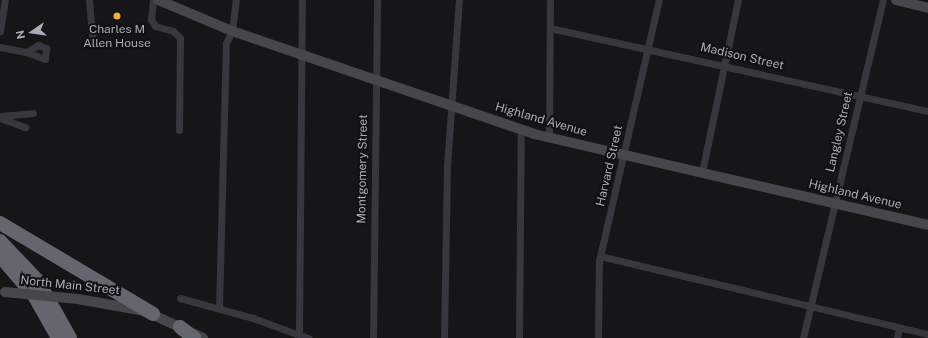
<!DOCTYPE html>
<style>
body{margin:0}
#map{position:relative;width:928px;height:338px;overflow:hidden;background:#161618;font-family:"Public Sans",sans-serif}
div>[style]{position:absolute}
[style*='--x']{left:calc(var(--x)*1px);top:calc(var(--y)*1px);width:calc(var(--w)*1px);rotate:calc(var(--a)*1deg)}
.street>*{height:7px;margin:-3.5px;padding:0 3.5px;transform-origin:3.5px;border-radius:3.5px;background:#37383d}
.secondary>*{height:10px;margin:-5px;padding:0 5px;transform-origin:5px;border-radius:5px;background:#45474d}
.highway>*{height:14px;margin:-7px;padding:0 7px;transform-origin:7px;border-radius:7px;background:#63666e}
.secondary-bridge>*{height:10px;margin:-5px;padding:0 5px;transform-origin:5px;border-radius:5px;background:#45474d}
.dots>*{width:11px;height:11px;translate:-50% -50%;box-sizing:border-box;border:2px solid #111113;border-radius:50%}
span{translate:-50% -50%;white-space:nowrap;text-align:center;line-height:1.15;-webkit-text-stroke:4px #111113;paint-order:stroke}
.poi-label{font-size:12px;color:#a8adb8}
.street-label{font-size:12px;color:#a8adb8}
.north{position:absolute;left:12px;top:12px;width:40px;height:40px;-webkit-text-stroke:3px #111113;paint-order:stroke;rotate:257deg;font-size:11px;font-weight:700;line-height:16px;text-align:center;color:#a8adb8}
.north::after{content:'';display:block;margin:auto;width:14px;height:18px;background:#a8adb8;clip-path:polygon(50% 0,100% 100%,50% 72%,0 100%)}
</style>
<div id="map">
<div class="street">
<div style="--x:89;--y:0;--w:36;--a:85"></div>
<div style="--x:153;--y:0;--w:19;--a:96"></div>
<div style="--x:151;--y:19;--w:8;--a:60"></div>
<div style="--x:155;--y:26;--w:19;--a:16"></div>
<div style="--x:173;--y:31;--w:10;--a:45"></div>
<div style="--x:180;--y:38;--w:92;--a:90.6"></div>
<div style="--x:550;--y:28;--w:387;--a:12.4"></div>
<div style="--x:0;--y:31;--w:31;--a:-81"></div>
<div style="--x:38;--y:45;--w:9;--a:21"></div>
<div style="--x:46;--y:48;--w:11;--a:95"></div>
<div style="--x:45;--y:59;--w:20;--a:-160"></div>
<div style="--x:26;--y:52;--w:14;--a:-30"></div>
<div style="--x:0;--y:47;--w:26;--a:11"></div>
<div style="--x:0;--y:116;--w:33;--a:-5"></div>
<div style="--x:0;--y:118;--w:27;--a:20"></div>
<div style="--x:549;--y:138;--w:138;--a:-89.6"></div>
<div style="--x:702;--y:172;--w:176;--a:-78.2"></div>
<div style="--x:600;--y:256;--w:337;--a:13.4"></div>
<div style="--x:180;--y:298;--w:76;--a:15.3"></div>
<div style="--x:253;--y:318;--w:59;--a:20"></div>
<div style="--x:219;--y:308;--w:265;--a:-88.5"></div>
<div style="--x:226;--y:43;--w:13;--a:-63"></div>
<div style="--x:232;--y:31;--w:31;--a:-83"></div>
<div style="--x:299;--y:334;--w:334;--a:-89.5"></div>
<div style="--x:373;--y:338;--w:338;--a:-89.3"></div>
<div style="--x:444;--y:338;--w:172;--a:-89"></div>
<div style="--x:447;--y:166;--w:166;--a:-85.9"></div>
<div style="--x:519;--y:338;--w:209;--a:-89.5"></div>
<div style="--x:598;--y:338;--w:77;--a:-89.3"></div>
<div style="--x:599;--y:261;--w:268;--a:-77.1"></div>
<div style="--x:803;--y:338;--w:347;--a:-76.7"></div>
<div style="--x:897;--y:338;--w:10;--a:-79"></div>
</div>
<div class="secondary">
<div style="--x:158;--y:0;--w:80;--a:22.7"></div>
<div style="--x:232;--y:31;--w:319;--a:18.8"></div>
<div style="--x:534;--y:134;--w:404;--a:13"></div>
<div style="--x:896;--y:0;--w:33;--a:14"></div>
<div style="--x:78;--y:299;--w:68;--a:10.2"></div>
<div style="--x:145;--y:311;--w:64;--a:25"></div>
</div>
<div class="highway">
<div style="--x:0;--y:223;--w:178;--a:30.7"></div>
<div style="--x:0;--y:241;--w:55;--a:46.5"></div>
<div style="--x:38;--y:281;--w:65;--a:60.7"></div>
<div style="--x:0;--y:256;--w:54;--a:49.5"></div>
<div style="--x:35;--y:297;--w:47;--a:60.7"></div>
<div style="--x:180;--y:327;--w:18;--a:38"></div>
</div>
<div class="secondary-bridge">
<div style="--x:5;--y:292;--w:73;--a:5.5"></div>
</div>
<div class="dots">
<div style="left:117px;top:16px;background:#f2b134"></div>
</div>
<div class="poi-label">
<span style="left:117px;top:37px">Charles M<br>Allen House</span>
</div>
<div class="street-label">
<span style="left:742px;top:57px;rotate:13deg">Madison Street</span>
<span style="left:541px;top:120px;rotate:16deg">Highland Avenue</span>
<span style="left:840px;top:132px;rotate:-77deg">Langley Street</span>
<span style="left:610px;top:166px;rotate:-77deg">Harvard Street</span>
<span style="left:363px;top:169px;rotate:-89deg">Montgomery Street</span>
<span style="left:855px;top:195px;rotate:13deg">Highland Avenue</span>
<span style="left:70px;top:286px;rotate:6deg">North Main Street</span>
</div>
<div class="north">N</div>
</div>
